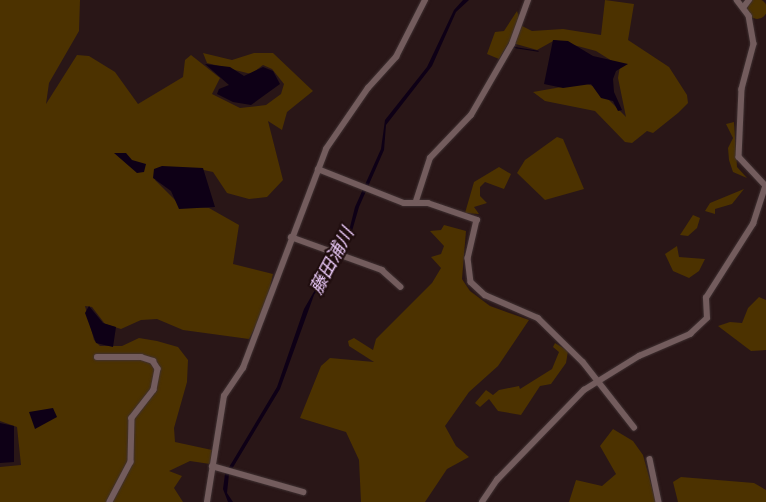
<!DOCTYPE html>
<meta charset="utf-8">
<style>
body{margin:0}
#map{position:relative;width:766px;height:502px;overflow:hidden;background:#291617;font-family:Rubik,"Noto Sans JP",sans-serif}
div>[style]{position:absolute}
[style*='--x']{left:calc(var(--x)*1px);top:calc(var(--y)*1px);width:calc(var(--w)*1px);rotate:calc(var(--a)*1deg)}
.green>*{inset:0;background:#4c3200}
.round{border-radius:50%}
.water>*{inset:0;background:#0e0016}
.stream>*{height:1px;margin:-0.5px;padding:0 0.5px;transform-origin:0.5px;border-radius:0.5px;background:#0e0016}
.roads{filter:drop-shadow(0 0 1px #3f3132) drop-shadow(0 0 1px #3f3132)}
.street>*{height:5.5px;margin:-2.75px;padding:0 2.75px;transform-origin:2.75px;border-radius:2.75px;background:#735c5d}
span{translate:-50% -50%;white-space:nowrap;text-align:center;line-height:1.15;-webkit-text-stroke:4.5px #1f0d0e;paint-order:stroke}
.water-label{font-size:18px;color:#efcefe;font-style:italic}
</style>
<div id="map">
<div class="green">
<div class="round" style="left:747px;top:-1px;width:20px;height:20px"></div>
<div style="clip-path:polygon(0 0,80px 0,79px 31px,49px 83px,46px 104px,77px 55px,89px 56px,115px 72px,138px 104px,183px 77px,185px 60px,191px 55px,220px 78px,212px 94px,240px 108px,266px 105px,281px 94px,284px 84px,272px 69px,263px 65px,251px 74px,207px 63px,203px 53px,232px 60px,254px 53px,273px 53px,313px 91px,287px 112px,282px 130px,268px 121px,283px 180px,267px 197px,249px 199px,227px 193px,213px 172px,199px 169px,155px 180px,181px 206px,209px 208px,239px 225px,233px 264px,273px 274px,265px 308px,249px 339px,183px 330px,157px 319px,141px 320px,121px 329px,105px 324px,92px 307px,85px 306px,94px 340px,100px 346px,122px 346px,139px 338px,157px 341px,178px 347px,188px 360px,187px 382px,174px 428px,175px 442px,212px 450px,210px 464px,190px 461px,169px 471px,182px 476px,174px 488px,183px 502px,0 502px,0 467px,21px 465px,17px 427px,0 421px)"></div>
<div style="clip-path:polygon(605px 0,634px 4px,628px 40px,669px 67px,687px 95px,688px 103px,678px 113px,653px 133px,647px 131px,632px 143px,625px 142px,595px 111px,545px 101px,533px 92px,584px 83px,596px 87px,626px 117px,618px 78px,620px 66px,596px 51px,555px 40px,537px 50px,509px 42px,499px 59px,487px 54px,495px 32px,504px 31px,517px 11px,522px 26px,532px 31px,563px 29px,601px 35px)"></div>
<div style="clip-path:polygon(734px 122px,737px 167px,747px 178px,733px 172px,729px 160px,728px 148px,733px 138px,726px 124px)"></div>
<div style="clip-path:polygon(557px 137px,563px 139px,584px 189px,545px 200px,517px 173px,525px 160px)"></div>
<div style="clip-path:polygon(499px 167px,511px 174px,504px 189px,485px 182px,480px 187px,480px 196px,487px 203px,474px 207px,479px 214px,465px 213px,474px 182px)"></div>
<div style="clip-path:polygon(744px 189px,732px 204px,715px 209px,715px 214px,705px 211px,710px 203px)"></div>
<div style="clip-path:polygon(693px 215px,700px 218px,697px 228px,688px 236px,680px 235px)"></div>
<div style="clip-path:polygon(444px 225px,466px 231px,462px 279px,470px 291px,490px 306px,529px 320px,498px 366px,469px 392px,445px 426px,456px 446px,469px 457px,447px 469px,425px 502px,361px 502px,359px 460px,346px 432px,300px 418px,321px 366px,330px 358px,374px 362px,349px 346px,348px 341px,354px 338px,373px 350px,376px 339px,432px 283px,441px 268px,431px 257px,441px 254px,444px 246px,430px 231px,441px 230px)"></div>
<div style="clip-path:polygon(677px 246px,679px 257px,705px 259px,699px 271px,689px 278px,673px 271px,665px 254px)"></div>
<div style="clip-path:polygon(759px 297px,766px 300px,766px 350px,751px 351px,718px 326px,730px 322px,742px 323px,748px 308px)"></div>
<div style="clip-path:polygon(555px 343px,568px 351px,566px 363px,551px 384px,540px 386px,521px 415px,498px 411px,489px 399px,480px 407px,475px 403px,486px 390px,493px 395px,499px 390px,519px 386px,520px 389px,552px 369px,559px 352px,553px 347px)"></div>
<div style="clip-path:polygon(613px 429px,633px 441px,643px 455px,656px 502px,569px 502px,576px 480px,602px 486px,616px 474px,600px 446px)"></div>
<div style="clip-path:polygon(681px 477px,754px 483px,766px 490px,766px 502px,678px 502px,673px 482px)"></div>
</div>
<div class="water">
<div style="clip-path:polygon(463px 0,469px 0,456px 12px,432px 66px,386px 125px,384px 150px,359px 207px,350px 238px,314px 295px,280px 389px,229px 474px,227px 493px,233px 502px,228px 502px,223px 489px,225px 474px,277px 387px,304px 309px,349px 231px,355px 207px,381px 149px,385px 120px,427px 67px,454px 10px)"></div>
<div style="clip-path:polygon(553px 40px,568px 41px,593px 56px,628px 64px,616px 71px,613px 79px,614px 92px,622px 110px,618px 111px,613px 101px,601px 98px,591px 84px,563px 88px,544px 84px)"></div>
<div style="clip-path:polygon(205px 64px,230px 67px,244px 76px,263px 67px,273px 71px,280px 84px,251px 105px,233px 102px,217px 94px,219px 89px,229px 85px)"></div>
<div style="clip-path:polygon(114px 153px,126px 153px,132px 160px,146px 164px,144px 172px,137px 173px)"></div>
<div style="clip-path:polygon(162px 166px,203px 168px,215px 207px,179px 209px,171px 191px,153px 178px,154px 169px)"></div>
<div style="clip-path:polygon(89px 306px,103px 323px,116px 327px,113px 347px,96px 343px,85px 313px)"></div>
<div style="clip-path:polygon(53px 408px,57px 417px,35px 429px,29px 412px)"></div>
<div style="clip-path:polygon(0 423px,14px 426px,14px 462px,0 463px)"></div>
</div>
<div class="stream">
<div style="--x:514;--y:47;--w:24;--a:9"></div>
</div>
<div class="roads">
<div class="street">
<div style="--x:737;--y:0;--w:20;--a:53"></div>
<div style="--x:749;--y:16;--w:28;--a:80"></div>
<div style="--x:754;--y:44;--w:47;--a:104.9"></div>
<div style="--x:742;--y:89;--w:68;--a:92.5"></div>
<div style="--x:739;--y:157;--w:40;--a:47"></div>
<div style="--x:743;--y:8;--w:10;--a:-53"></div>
<div style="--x:318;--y:169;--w:92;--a:21.6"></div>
<div style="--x:404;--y:203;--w:24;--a:0"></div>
<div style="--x:428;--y:203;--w:52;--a:19.1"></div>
<div style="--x:477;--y:220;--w:39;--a:103"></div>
<div style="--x:468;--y:258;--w:24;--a:83"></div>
<div style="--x:471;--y:282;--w:19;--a:43"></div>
<div style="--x:485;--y:295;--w:58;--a:23.5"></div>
<div style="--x:538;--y:318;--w:63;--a:44.4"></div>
<div style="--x:583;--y:362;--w:83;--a:51.9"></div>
<div style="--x:416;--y:201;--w:45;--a:-72"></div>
<div style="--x:430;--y:158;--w:59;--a:-46.4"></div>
<div style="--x:471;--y:115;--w:82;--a:-60"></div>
<div style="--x:512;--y:44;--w:47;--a:-70"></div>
<div style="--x:291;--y:237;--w:97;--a:19.9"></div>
<div style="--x:382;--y:270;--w:25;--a:42"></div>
<div style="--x:97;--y:357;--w:44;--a:0"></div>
<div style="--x:141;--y:357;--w:13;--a:18"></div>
<div style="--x:153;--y:361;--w:9;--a:58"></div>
<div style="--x:158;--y:369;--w:21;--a:101"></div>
<div style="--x:154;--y:390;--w:36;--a:128"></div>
<div style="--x:132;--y:418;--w:44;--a:91.3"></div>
<div style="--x:131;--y:462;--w:45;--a:117.7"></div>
<div style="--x:650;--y:459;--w:44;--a:78.2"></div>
<div style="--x:212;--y:466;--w:95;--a:15.9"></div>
<div style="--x:207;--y:502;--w:107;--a:-80.9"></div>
<div style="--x:224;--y:396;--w:34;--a:-56"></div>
<div style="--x:243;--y:368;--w:234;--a:-69.2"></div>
<div style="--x:326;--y:149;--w:74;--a:-55.5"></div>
<div style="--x:368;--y:88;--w:42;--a:-47.9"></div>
<div style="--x:396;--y:57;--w:64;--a:-63"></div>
<div style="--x:482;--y:502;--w:27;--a:-56"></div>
<div style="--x:497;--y:480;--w:125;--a:-46"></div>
<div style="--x:584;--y:390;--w:65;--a:-31.7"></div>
<div style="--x:639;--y:356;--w:56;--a:-23.3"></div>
<div style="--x:690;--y:334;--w:23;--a:-43"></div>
<div style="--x:707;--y:318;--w:20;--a:-93"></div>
<div style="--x:706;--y:298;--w:88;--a:-57.6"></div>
<div style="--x:753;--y:224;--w:40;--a:-72"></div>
</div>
</div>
<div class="water-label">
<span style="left:332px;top:261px;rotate:-62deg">藤田浦川</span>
</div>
</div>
